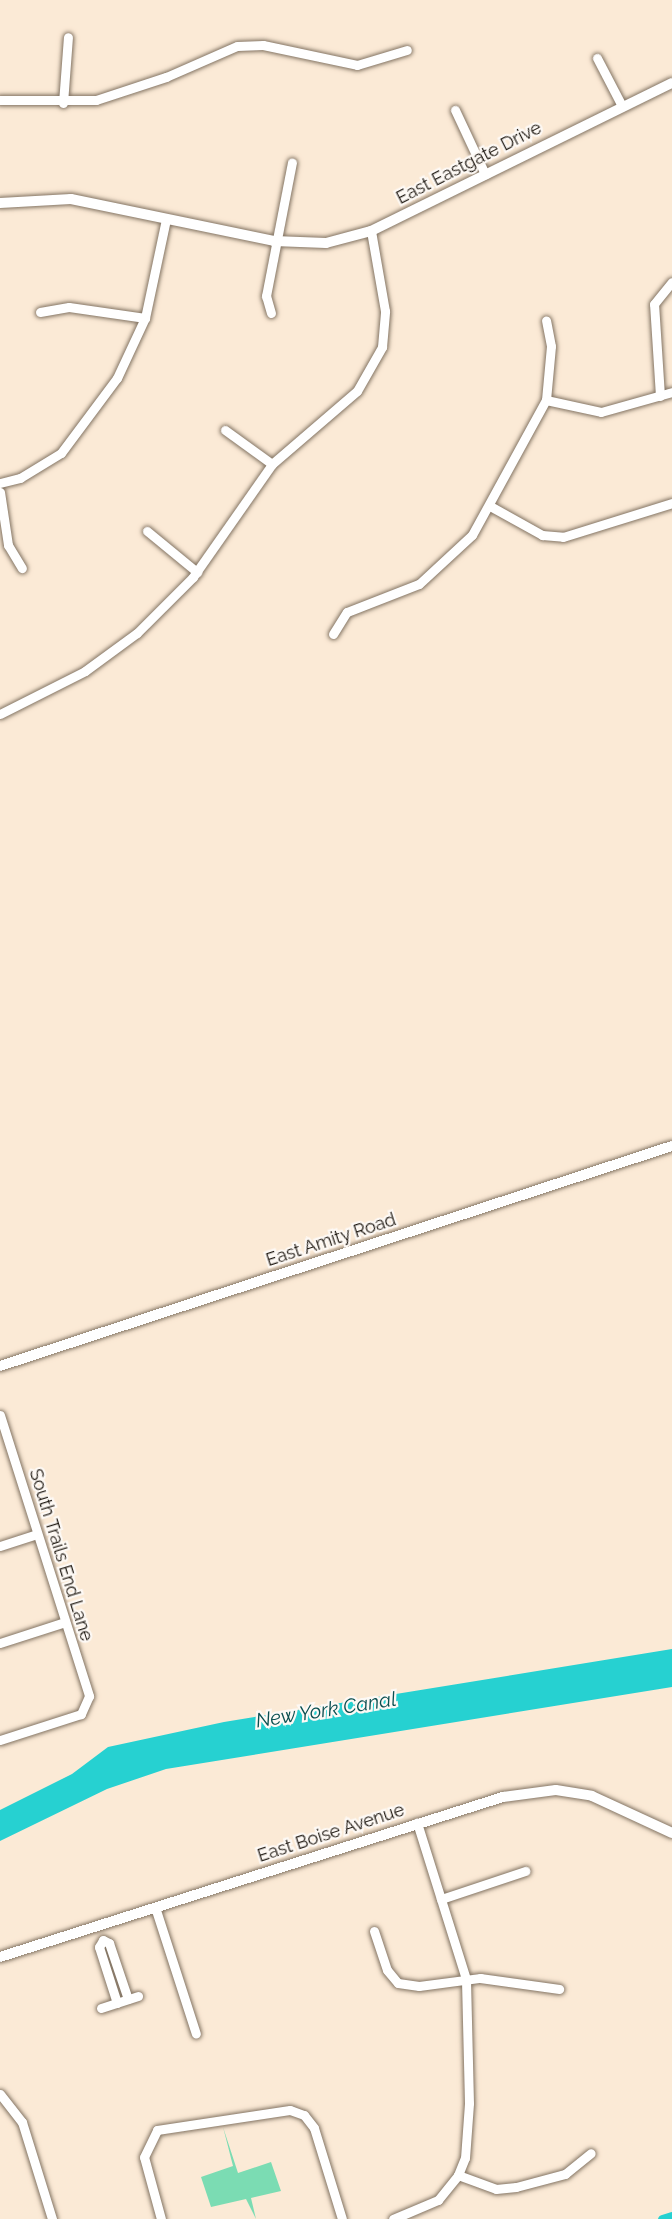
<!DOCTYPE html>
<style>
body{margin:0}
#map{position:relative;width:672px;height:2219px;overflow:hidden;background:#fbead6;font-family:Raleway,sans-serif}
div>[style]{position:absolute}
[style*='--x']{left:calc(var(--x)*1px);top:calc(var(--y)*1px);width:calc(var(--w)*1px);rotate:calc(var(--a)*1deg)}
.green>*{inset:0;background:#7bdcb3}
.water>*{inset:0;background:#26d1d1}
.canal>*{height:9px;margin:-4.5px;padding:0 4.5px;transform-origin:4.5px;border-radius:4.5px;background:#26d1d1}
.roads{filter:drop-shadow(0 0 2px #837463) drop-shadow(0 0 2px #837463)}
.minor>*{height:9px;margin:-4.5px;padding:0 4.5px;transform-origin:4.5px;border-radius:4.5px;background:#fff}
.tertiary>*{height:10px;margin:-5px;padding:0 5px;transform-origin:5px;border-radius:5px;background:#fff}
span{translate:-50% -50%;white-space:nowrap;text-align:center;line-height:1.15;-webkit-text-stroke:4.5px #fdf9f5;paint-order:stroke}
.street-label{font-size:18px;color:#1f1912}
.water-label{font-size:20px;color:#0a4f50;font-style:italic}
</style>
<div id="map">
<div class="green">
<div style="clip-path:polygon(223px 2127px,238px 2173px,271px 2162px,281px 2191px,251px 2198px,256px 2219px,246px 2199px,211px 2207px,201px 2177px,233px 2166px)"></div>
</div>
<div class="water">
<div style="clip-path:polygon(672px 1649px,672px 1687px,166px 1769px,107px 1789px,0 1841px,0 1810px,72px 1774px,108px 1747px,224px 1722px)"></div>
</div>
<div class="canal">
<div style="--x:662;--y:2219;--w:10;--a:-17"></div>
</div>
<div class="roads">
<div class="minor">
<div style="--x:597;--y:58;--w:54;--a:62.5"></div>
<div style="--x:0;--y:100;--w:96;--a:0"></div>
<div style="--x:96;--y:100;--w:74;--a:-18.2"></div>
<div style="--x:166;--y:77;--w:77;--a:-23.6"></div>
<div style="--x:237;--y:46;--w:26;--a:-2"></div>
<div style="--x:263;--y:45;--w:96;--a:12"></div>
<div style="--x:357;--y:65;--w:52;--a:-16.7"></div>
<div style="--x:63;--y:103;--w:66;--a:-85.7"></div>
<div style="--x:455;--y:110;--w:71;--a:64.9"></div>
<div style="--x:40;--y:312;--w:29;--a:-10"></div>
<div style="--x:69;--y:307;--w:77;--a:8.2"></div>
<div style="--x:271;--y:313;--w:18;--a:-106"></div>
<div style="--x:266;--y:296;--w:136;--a:-79"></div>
<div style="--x:660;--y:396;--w:92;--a:-93.7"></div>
<div style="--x:654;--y:304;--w:28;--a:-51"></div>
<div style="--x:546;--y:400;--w:56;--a:12.3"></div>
<div style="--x:601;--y:412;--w:74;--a:-15.7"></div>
<div style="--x:225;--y:430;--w:58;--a:35.9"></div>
<div style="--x:0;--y:483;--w:21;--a:-14"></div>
<div style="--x:20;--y:478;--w:48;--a:-31.4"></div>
<div style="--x:61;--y:453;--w:94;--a:-53.3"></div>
<div style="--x:117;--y:378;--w:66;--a:-65"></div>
<div style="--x:145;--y:318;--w:101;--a:-78"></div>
<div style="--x:0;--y:492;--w:54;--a:81.4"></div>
<div style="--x:8;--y:545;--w:27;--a:59"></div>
<div style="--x:490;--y:506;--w:60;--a:29.1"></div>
<div style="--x:542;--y:535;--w:21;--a:5"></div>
<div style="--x:563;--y:537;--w:114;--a:-17.3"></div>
<div style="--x:147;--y:531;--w:65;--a:39.4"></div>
<div style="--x:333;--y:634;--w:26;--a:-58"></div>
<div style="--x:347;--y:612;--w:77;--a:-21.3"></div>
<div style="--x:419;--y:584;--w:72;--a:-42.8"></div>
<div style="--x:472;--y:535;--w:154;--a:-61.3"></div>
<div style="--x:546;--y:400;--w:54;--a:-84.7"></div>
<div style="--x:551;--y:346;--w:26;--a:-101"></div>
<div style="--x:0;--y:714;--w:95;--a:-26.8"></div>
<div style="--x:85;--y:671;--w:64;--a:-36.2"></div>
<div style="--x:137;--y:633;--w:79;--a:-45"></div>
<div style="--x:193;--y:577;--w:138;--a:-55"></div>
<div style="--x:272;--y:464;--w:112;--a:-40.7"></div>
<div style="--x:357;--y:391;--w:51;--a:-60.4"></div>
<div style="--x:382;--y:347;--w:36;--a:-85"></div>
<div style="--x:385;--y:311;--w:81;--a:-99.9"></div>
<div style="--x:0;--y:1415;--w:295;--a:72.4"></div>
<div style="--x:89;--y:1696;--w:20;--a:114"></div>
<div style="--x:81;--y:1714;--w:85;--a:162.2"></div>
<div style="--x:0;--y:1546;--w:39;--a:-18"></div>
<div style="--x:0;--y:1643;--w:68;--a:-17.9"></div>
<div style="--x:441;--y:1899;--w:89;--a:-18.4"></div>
<div style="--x:155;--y:1907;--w:133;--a:72.1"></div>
<div style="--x:374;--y:1931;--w:41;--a:71.6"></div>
<div style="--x:387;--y:1970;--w:17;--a:50"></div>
<div style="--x:398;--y:1983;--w:21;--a:8"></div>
<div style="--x:419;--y:1986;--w:62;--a:-7.5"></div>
<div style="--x:480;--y:1978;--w:80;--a:7.9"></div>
<div style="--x:117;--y:2003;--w:59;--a:-107.8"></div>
<div style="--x:99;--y:1947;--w:8;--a:-60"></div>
<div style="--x:103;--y:1940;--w:7;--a:27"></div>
<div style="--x:109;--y:1943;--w:59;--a:71.3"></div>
<div style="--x:101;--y:2008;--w:39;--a:-18"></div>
<div style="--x:0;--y:2094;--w:36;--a:52"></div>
<div style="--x:22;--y:2122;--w:102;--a:72.8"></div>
<div style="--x:458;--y:2175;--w:40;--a:20.2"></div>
<div style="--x:496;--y:2189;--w:20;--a:-6"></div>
<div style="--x:516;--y:2187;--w:51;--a:-14.9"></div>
<div style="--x:565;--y:2174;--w:33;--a:-39"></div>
<div style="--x:161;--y:2219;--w:64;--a:-105.3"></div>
<div style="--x:144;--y:2157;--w:30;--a:-64"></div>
<div style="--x:157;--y:2130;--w:134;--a:-8.6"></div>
<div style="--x:290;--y:2110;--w:15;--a:20"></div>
<div style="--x:304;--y:2115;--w:16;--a:52"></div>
<div style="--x:314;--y:2128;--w:95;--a:72.9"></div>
<div style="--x:393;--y:2219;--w:49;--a:-22.9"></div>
<div style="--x:438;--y:2200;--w:32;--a:-51"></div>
<div style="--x:458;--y:2175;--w:18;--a:-68"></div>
<div style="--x:465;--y:2158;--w:55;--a:-85.8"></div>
<div style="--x:469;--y:2103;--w:124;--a:-91.4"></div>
<div style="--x:466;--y:1979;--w:164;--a:-107.4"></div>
</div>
<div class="tertiary">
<div style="--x:0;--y:203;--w:71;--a:-3.2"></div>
<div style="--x:71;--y:199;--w:207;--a:11.7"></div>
<div style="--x:274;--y:241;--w:52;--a:2.2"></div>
<div style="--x:326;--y:243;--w:47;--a:-14.9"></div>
<div style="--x:371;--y:231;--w:335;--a:-26.2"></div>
<div style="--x:0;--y:1366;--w:707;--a:-18.13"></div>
<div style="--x:0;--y:1957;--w:528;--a:-17.65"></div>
<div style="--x:503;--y:1797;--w:53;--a:-7.5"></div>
<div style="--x:556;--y:1790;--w:36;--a:9"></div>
<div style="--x:592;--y:1796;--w:88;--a:24.8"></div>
</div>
</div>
<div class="street-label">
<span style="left:469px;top:163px;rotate:-27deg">East Eastgate Drive</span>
<span style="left:331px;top:1240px;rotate:-18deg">East Amity Road</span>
<span style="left:61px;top:1555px;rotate:73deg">South Trails End Lane</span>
<span style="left:331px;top:1833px;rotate:-18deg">East Boise Avenue</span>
</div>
<div class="water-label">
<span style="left:326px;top:1710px;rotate:-9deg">New York Canal</span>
</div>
</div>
